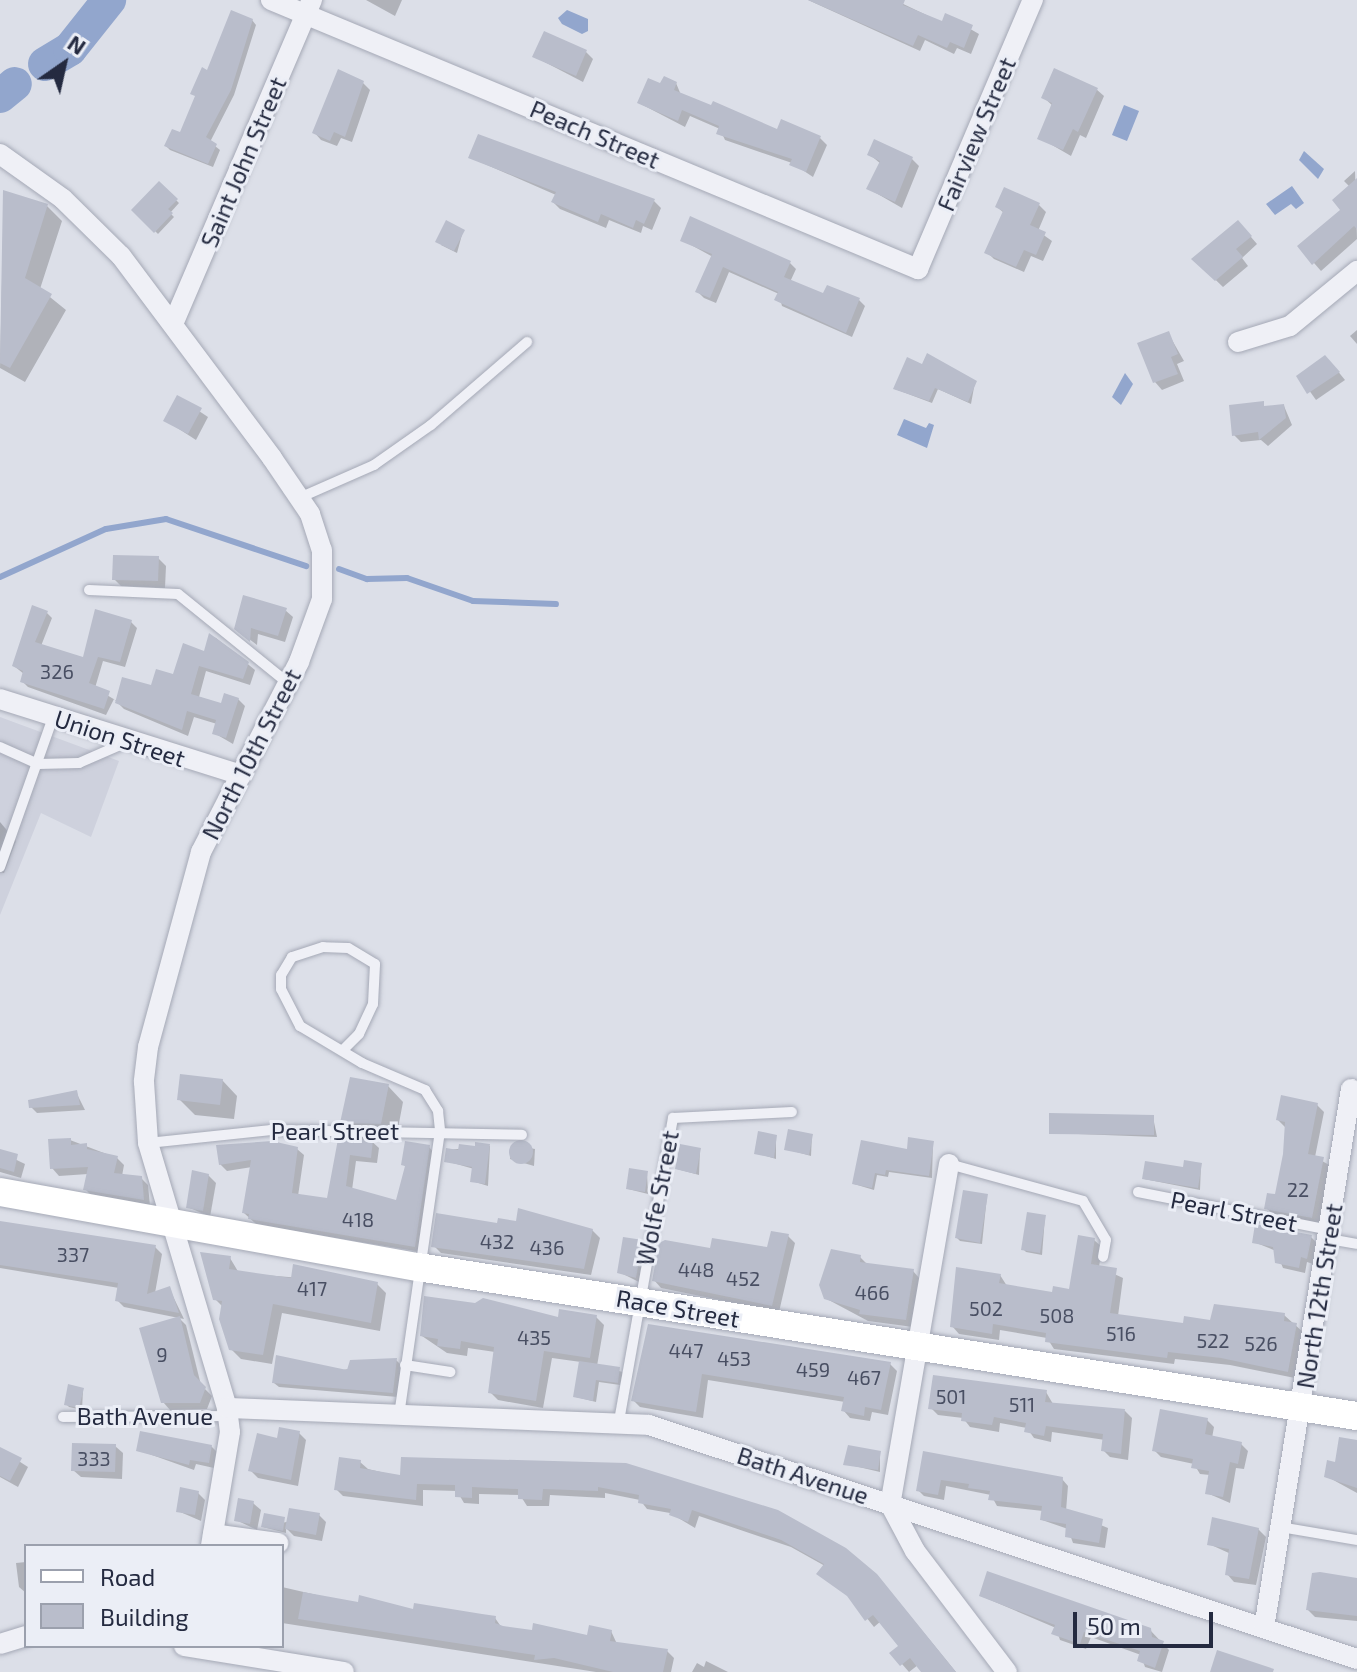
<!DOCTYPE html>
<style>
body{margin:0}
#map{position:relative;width:1357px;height:1672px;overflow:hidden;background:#dcdfe8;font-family:"Exo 2",sans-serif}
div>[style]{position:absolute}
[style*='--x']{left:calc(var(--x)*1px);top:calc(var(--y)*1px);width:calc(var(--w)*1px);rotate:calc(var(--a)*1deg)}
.built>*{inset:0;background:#ced1dd}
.water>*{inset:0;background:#92a6cd}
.shadow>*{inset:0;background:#0003}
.stream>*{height:6px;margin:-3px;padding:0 3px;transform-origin:3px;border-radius:3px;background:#92a6cd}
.river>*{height:34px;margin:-17px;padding:0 17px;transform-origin:17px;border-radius:17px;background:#92a6cd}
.building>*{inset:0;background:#b9bdcb}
.round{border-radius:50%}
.roads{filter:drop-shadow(0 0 2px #a5a9b6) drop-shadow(0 0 2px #a5a9b6)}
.service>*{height:10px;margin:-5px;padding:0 5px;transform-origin:5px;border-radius:5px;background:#eff0f6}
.minor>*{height:20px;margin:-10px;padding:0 10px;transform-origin:10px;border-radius:10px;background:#eff0f6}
.secondary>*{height:28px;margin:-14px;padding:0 14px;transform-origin:14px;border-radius:14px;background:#fff}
span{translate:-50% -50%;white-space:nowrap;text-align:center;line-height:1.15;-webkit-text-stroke:6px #ebeef6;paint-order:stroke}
.number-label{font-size:20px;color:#494f63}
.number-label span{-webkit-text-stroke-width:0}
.street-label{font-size:24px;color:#242a40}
.legend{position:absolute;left:24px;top:1544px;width:260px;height:104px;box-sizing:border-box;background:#ebeef6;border:2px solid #9ba0ad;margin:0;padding:10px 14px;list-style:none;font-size:24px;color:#242a40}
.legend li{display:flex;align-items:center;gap:16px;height:40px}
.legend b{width:40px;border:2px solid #9ba0ad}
.north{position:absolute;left:24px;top:24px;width:80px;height:80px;-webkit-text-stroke:6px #ebeef6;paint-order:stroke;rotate:34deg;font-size:22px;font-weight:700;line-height:32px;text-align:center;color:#242a40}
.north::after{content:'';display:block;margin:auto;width:28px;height:36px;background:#242a40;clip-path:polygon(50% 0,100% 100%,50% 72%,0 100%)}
.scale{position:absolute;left:1073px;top:1612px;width:140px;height:36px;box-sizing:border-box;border:4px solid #242a40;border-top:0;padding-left:10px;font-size:24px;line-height:28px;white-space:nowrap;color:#242a40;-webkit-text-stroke:6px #ebeef6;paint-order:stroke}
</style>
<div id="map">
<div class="built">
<div style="clip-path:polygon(0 717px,119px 761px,91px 837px,41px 813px,0 915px)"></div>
</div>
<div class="water">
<div style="clip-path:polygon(567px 10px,588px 19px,588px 31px,582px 34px,562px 24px,558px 18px)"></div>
<div style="clip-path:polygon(1124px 105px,1139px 111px,1127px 141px,1112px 135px)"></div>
<div style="clip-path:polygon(1304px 151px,1324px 169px,1318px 179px,1299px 160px)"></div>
<div style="clip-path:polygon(1292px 186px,1304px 203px,1296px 209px,1291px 204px,1275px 215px,1266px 204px)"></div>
<div style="clip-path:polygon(1125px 373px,1133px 384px,1121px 405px,1112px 397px)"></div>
<div style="clip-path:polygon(904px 419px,926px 428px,929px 423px,934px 425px,927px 448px,897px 435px)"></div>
</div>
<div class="shadow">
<div style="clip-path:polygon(366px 0,402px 0,395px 16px)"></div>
<div style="clip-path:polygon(808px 0,895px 0,943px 23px,946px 15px,979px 34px,971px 54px,957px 48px,954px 54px,925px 40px,920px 51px)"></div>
<div style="clip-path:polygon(252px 20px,256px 25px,234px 95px,210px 142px,220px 150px,213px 167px,170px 150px,166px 146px,181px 135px,208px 72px)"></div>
<div style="clip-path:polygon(586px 52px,593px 59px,583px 82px,535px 57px)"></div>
<div style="clip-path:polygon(362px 82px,370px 90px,352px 142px,341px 138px,337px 146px,321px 140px,314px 132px)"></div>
<div style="clip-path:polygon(676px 83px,681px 95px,778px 131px,820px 138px,827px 145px,813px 177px,792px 163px,725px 140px,720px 129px,690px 116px,685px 127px,639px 103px,661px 86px)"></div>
<div style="clip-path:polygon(1096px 89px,1104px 96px,1086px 138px,1080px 135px,1071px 156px,1040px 138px,1053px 106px,1043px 97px)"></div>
<div style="clip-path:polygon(869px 154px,912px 159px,919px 166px,902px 208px,869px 189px,881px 164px)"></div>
<div style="clip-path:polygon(471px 158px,654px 201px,661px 208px,652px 230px,643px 226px,641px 233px,609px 220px,606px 228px,560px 209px,553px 202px,556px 195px)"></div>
<div style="clip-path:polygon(1355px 171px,1357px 239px,1321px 271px,1300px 247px,1343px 210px,1350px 187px,1344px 181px)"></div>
<div style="clip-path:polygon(159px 184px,179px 203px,170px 213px,174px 217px,158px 234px,134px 210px)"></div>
<div style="clip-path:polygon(4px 192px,47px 206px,62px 221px,40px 289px,66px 310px,25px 382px,0 368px)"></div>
<div style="clip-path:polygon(1039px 205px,1046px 212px,1038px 231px,1052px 241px,1043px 261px,1031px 256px,1024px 272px,994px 259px,987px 252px,1004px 213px,997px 207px)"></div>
<div style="clip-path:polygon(1245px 230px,1257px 244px,1242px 258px,1248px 266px,1223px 287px,1194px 259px)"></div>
<div style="clip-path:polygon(463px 231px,457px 253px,441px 245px)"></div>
<div style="clip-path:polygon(682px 240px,790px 263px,796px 269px,790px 282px,824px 296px,859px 300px,865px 306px,852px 337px,782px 306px,779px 294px,729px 272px,716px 303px,704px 298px,698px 292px,713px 257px)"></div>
<div style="clip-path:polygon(1357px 330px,1357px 344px,1350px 336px)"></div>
<div style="clip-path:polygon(1168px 333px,1184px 361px,1177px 364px,1184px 381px,1162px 390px,1155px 382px)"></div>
<div style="clip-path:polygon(1332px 364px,1345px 380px,1316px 400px,1299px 376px)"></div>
<div style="clip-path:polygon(975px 382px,971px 404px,938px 389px,932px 403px,895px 389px)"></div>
<div style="clip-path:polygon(178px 397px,208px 417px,196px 440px,165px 420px)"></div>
<div style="clip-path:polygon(1284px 406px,1292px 425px,1268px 446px,1261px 440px,1241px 442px,1234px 435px)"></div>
<div style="clip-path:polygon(158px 558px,166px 566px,165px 588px,121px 586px,114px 579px)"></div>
<div style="clip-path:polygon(285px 610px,293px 617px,285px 642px,258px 634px,257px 645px,240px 632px)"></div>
<div style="clip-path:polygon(46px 612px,52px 618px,41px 646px,84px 660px,131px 622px,137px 628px,125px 667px,103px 661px,95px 688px,117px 701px,174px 677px,205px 654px,210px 636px,216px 638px,255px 670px,250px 685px,206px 671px,199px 697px,223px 705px,238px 699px,245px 706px,233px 744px,214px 733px,217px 724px,194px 717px,188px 736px,124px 709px,114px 699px,106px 715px,28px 687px,22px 681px,24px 674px,14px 666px)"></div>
<div style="clip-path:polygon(0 822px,16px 841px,4px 873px,0 872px)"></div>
<div style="clip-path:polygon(222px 1080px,237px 1096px,234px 1119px,195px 1115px,179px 1099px)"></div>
<div style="clip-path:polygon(388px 1086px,403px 1102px,396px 1139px,368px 1138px,379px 1148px,377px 1163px,356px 1161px,352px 1190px,397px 1202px,407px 1168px,403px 1164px,429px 1147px,435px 1154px,421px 1252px,257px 1225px,244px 1213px,252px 1167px,227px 1171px,220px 1164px,297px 1149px,304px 1155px,298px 1196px,328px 1200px,340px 1141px,361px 1142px,342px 1123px)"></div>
<div style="clip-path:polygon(76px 1092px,85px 1110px,37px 1113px,31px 1107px)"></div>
<div style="clip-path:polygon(1317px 1105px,1324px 1112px,1315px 1157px,1331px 1166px,1319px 1224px,1274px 1215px,1266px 1208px,1277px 1197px,1285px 1155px,1285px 1127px,1278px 1120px)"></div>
<div style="clip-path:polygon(1153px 1117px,1157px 1137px,1051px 1133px)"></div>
<div style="clip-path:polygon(812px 1135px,811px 1156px,786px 1149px)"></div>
<div style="clip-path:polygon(776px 1137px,776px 1159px,756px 1153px)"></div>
<div style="clip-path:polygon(70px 1140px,117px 1158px,124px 1165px,122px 1176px,141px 1178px,148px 1185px,150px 1206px,92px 1196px,85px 1189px,88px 1174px,59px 1176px,52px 1168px)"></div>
<div style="clip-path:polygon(933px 1143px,932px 1178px,889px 1172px,888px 1177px,877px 1175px,874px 1190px,854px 1184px,908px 1151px)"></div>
<div style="clip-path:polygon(513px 1145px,535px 1149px,534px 1166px,510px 1159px)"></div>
<div style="clip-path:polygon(490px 1146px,488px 1186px,472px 1181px,474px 1169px,446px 1161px,447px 1150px)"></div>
<div style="clip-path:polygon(700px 1150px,699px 1175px,677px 1169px)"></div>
<div style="clip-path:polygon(0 1152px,25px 1164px,21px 1178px,0 1172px)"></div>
<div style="clip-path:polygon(1201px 1165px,1200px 1190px,1144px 1179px,1184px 1170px)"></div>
<div style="clip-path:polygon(647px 1173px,648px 1194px,628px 1189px)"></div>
<div style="clip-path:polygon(208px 1175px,216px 1183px,210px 1217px,188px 1207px)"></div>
<div style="clip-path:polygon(987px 1196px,982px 1244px,960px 1241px,957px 1238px)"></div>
<div style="clip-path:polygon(1045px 1217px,1042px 1255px,1026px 1252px,1023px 1249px)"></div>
<div style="clip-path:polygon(0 1222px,155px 1247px,162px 1254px,155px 1293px,169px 1288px,184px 1319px,124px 1307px,117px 1300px,119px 1288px,0 1268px)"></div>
<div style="clip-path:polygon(499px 1226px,592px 1230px,600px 1238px,591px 1275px,441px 1253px,434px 1246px)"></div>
<div style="clip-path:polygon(788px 1236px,795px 1243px,779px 1312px,661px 1288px,654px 1280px,712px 1251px,768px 1249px)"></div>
<div style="clip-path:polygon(1311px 1237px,1317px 1243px,1313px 1264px,1307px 1262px,1305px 1273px,1283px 1268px,1276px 1251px,1254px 1242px)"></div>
<div style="clip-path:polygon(1094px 1240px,1102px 1247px,1099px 1267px,1123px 1278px,1118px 1316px,1185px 1326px,1212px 1323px,1215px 1306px,1284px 1315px,1303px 1332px,1295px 1378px,1230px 1365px,1175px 1359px,1174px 1364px,1054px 1349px,1047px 1338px,1000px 1330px,999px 1340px,959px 1334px,952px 1326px,1000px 1275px,1007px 1286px,1054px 1294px,1071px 1291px)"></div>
<div style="clip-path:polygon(642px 1242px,649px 1249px,643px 1284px,619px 1272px)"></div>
<div style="clip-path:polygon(860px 1257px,867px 1264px,913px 1271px,920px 1279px,913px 1327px,868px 1321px,825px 1298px)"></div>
<div style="clip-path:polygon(230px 1258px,239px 1273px,377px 1284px,386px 1293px,380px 1331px,282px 1313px,272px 1364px,241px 1359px,231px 1349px,223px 1307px,215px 1299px)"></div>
<div style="clip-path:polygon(596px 1317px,604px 1325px,597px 1366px,623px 1372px,620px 1385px,599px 1382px,596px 1402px,576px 1397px,581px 1362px,552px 1358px,543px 1408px,498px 1400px,490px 1392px,495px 1352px,468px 1348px,467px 1356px,447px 1353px,422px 1336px)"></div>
<div style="clip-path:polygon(179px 1318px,186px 1325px,201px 1385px,212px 1396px,207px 1409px,170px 1410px,163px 1402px)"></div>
<div style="clip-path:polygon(650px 1326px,890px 1364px,897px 1371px,888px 1415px,872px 1412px,870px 1421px,850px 1418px,844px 1411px,845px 1402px,708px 1380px,703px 1418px,640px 1407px,633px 1400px)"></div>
<div style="clip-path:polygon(396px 1360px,401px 1365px,398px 1397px,279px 1387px,274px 1383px)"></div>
<div style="clip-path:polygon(83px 1390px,82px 1410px,69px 1407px,66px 1404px)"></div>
<div style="clip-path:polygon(1046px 1392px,1053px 1404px,1125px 1411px,1132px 1418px,1128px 1460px,1110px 1457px,1103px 1450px,1105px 1440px,1052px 1432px,1051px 1442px,1034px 1438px,1027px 1428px,1000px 1423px,999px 1432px,970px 1427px,963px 1418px,938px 1415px,931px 1408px)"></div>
<div style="clip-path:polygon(1207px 1420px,1214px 1427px,1212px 1438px,1241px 1444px,1248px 1451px,1244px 1469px,1236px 1468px,1230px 1503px,1207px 1493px,1210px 1475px,1200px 1474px,1194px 1464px,1161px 1457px,1154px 1450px)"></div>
<div style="clip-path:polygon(299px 1433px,306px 1440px,298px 1486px,258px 1478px,250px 1470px,278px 1441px)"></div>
<div style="clip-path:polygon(1357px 1442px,1357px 1493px,1326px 1476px)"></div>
<div style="clip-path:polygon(115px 1446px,123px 1453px,122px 1479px,81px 1477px,73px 1470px)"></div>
<div style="clip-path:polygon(211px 1446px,217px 1452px,214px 1468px,196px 1464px,194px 1470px,138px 1450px)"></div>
<div style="clip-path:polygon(0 1449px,28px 1467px,18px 1487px,0 1477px)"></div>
<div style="clip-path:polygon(880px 1453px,880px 1472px,846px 1464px)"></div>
<div style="clip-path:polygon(924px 1454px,1062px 1479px,1068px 1486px,1066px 1511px,1108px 1528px,1105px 1548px,1073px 1543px,1068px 1529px,1042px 1520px,1043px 1511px,997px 1506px,991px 1495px,946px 1486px,944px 1500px,924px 1496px,918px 1490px)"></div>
<div style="clip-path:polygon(360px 1462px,368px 1469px,402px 1477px,626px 1465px,884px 1584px,956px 1672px,923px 1672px,918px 1665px,909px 1672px,902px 1664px,900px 1647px,881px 1621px,874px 1627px,825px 1566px,791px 1547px,699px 1516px,695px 1528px,670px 1513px,647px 1509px,640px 1500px,605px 1493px,605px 1498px,550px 1495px,549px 1506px,527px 1506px,520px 1495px,479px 1494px,479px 1504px,464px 1503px,457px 1491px,423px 1490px,423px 1506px,343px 1496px,336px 1489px)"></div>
<div style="clip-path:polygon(198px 1493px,205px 1500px,201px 1521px,178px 1511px)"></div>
<div style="clip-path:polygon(253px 1503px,261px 1510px,257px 1530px,236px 1520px)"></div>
<div style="clip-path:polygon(319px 1515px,326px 1522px,322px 1541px,294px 1536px,286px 1528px,286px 1533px,263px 1527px)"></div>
<div style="clip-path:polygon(1258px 1529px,1266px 1537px,1256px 1585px,1234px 1582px,1227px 1574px,1231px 1554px,1209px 1544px)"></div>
<div style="clip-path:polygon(26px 1562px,26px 1593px,19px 1587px,16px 1563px)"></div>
<div style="clip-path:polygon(1357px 1581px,1357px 1621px,1315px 1617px,1308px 1610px)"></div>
<div style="clip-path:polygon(282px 1587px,360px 1605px,495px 1618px,502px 1628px,589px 1638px,611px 1631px,617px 1644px,667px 1651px,674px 1658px,671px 1672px,596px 1672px,282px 1623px)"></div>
<div style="clip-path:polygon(981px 1596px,1150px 1630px,1169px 1650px,1162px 1672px,1145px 1667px,1141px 1655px,1091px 1637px,1086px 1649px,1060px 1640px,1056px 1628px)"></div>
<div style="clip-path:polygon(706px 1661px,728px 1672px,692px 1672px,697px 1663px,704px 1667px)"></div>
</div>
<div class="stream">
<div style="--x:339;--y:569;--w:30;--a:20"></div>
<div style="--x:367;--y:579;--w:40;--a:-1.4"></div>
<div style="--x:407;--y:578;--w:70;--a:19.2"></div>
<div style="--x:473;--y:601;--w:83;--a:2.1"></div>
<div style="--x:0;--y:577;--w:116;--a:-24.4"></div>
<div style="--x:106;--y:529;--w:61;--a:-9.5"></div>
<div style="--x:166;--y:519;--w:148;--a:18.6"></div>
</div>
<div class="river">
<div style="--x:45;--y:64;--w:29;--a:-31"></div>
<div style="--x:70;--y:49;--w:63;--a:-51.5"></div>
<div style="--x:0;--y:96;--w:19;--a:-39"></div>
</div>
<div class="building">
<div style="clip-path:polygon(808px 0,905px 0,903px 5px,942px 21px,945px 13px,973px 25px,964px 48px,950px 42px,947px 48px,918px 35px,913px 46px)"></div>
<div style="clip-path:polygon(231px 10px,253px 19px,231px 90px,206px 137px,217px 144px,208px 164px,164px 146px,172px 129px,180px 132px,195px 96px,190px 94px,202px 67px,207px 70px)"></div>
<div style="clip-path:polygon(544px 31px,587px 50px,576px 76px,532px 57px)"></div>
<div style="clip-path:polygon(1054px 68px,1098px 88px,1078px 132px,1073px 129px,1063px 150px,1037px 139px,1052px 103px,1041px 98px)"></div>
<div style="clip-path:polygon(338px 69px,364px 81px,345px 137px,334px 132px,330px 141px,312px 133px)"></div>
<div style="clip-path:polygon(664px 76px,677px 82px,674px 90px,711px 105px,713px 101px,777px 129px,781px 119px,821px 136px,806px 172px,789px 165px,792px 159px,716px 134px,719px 126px,682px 110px,678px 121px,637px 103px,648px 78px,660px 83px)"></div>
<div style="clip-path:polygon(478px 134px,655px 199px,644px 224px,636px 220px,633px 228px,601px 214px,598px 222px,551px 202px,556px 192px,468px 158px)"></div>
<div style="clip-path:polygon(874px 139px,913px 157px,895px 202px,866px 189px,880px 161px,867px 155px)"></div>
<div style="clip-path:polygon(1357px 178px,1357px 229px,1354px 226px,1312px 265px,1297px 246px,1340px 210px,1332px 200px)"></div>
<div style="clip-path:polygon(159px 181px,178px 199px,168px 209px,173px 213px,154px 233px,131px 210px)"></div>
<div style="clip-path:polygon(1004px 187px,1040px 203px,1030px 225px,1046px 232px,1036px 255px,1024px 250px,1016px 267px,984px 253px,1003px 211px,995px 207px)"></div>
<div style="clip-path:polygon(3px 190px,48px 204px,25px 278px,52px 294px,10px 368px,0 363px)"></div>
<div style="clip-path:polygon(690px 216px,791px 261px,784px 277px,823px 293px,827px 285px,860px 298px,846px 333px,774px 300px,778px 292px,723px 267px,710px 298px,695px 292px,712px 254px,680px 241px)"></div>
<div style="clip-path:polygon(446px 220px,465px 230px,454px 251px,435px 242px)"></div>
<div style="clip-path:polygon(1238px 220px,1252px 236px,1236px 249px,1243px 257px,1215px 281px,1191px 259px)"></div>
<div style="clip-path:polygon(1169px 331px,1178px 354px,1171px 357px,1178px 374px,1153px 383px,1137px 343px)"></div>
<div style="clip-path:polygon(927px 353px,977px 381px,968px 402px,935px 388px,929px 401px,893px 389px,907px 357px,922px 364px)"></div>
<div style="clip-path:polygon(1325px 355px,1340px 372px,1307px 394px,1296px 376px)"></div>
<div style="clip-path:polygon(177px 395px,202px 408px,188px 434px,163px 421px)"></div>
<div style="clip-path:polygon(1264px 401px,1264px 406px,1284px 404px,1286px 418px,1259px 440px,1258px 432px,1232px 436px,1229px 405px)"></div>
<div style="clip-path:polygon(113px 555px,159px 556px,158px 581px,112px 580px)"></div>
<div style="clip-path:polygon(243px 595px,287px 608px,278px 636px,251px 628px,250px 642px,234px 629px)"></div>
<div style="clip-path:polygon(32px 605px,48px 611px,35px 642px,83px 657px,95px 609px,132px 620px,120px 662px,98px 657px,89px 683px,110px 691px,104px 709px,20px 682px,23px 671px,12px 666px)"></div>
<div style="clip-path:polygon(209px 633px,249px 662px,243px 679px,199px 666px,191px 694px,221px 703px,224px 693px,239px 698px,226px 738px,212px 734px,216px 720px,187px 711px,182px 730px,115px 703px,122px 677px,151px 685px,156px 669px,173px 674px,183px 643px,204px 651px)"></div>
<div style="clip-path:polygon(180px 1074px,223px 1079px,220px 1105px,177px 1100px)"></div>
<div style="clip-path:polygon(350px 1077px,389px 1084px,381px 1124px,340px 1123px)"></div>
<div style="clip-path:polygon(77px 1090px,80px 1105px,29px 1108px,28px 1100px)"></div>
<div style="clip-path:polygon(1281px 1095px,1318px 1103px,1308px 1154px,1324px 1157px,1312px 1218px,1264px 1209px,1267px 1193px,1275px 1194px,1283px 1154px,1285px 1122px,1276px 1120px)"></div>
<div style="clip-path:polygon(1049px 1113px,1154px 1115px,1154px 1135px,1049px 1134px)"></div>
<div style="clip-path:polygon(788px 1129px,813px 1134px,809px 1155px,784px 1150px)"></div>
<div style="clip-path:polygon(758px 1131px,777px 1135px,774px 1158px,754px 1154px)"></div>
<div style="clip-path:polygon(908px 1137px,934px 1141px,929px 1176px,886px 1170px,885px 1175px,875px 1173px,872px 1188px,852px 1184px,861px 1140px,907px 1149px)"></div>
<div style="clip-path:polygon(71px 1138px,71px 1145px,87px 1143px,87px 1149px,118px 1156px,114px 1173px,142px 1176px,144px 1200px,83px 1190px,88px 1167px,50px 1169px,48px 1139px)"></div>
<div style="clip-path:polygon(338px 1139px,373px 1140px,371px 1158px,350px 1155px,346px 1186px,396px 1200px,405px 1166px,401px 1165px,405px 1141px,430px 1145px,415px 1247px,248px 1219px,249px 1214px,242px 1213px,251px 1160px,219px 1165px,216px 1145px,272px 1141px,298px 1147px,292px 1193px,327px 1198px)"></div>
<div class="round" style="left:509px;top:1140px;width:24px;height:24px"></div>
<div style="clip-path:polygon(475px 1142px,490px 1144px,485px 1184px,470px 1182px,472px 1167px,444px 1162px,446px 1148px,458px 1150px,459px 1144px,475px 1146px)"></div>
<div style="clip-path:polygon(680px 1144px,701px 1148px,696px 1174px,675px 1169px)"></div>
<div style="clip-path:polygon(0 1149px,18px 1154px,14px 1172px,0 1168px)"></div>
<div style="clip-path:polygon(1184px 1160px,1202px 1163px,1198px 1188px,1142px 1179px,1145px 1161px,1183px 1167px)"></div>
<div style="clip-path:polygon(629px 1168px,648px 1171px,645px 1192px,626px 1189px)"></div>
<div style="clip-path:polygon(192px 1170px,209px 1174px,203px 1211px,186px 1208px)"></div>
<div style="clip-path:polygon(963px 1190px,988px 1194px,980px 1243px,955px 1238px)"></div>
<div style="clip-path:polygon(518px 1208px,593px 1229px,584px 1269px,431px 1247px,436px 1213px,497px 1223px,498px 1218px,516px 1221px)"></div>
<div style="clip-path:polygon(1027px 1212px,1046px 1215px,1040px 1253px,1021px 1250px)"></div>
<div style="clip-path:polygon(0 1221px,156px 1245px,147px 1294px,170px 1286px,179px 1313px,115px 1301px,118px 1283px,0 1265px)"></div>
<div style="clip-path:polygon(1255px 1224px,1312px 1235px,1307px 1259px,1301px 1257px,1299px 1268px,1275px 1263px,1273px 1247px,1252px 1243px)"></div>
<div style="clip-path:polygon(771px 1231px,789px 1234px,772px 1306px,652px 1281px,659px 1243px,665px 1240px,710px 1248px,712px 1238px,767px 1247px)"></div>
<div style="clip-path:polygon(1078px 1235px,1095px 1238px,1091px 1264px,1117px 1268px,1110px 1313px,1183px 1323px,1184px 1316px,1210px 1320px,1214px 1304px,1285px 1313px,1284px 1321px,1297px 1323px,1288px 1372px,1221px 1358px,1168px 1352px,1167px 1358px,1045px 1342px,1046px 1333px,993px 1324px,992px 1334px,950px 1327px,956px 1267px,1001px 1274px,999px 1283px,1052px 1292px,1053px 1286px,1069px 1289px)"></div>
<div style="clip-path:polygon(623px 1237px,643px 1240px,636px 1278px,617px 1273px)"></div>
<div style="clip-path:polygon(831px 1249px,861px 1255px,860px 1262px,914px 1269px,906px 1320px,859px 1314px,860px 1310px,824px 1299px,819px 1285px)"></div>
<div style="clip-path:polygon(200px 1252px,231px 1256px,229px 1269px,291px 1278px,293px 1264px,378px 1282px,371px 1323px,273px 1304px,263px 1355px,229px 1350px,219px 1319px,222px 1301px,213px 1300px)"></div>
<div style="clip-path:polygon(424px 1296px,475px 1303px,483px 1298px,558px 1317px,559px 1309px,597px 1315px,590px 1358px,544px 1351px,536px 1401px,488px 1393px,494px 1347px,461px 1341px,460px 1349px,437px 1346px,438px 1339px,420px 1336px)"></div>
<div style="clip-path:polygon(180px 1316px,194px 1375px,206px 1387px,200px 1403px,161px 1403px,139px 1328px)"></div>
<div style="clip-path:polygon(648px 1324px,891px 1362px,881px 1410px,865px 1407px,864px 1416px,841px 1411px,844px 1397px,702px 1374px,696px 1412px,631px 1401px)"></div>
<div style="clip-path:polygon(276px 1355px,347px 1370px,350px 1360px,397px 1358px,393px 1393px,272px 1383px)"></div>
<div style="clip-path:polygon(579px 1361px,620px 1367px,618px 1383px,596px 1380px,593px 1401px,573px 1397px)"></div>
<div style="clip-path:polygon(933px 1375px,1047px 1390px,1045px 1402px,1125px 1409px,1121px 1454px,1101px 1451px,1103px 1434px,1046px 1426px,1044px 1436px,1024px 1432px,1026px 1423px,994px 1417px,992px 1425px,977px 1423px,961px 1421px,962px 1413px,928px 1409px)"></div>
<div style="clip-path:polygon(68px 1384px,84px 1388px,79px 1408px,64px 1405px)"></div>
<div style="clip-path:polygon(1160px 1409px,1208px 1418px,1205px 1434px,1242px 1442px,1238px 1464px,1230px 1462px,1223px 1497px,1205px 1494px,1209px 1471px,1191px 1468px,1193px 1459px,1152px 1451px)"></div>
<div style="clip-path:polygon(279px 1427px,300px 1431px,291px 1480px,248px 1471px,257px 1433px,277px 1438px)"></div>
<div style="clip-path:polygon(140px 1431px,212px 1445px,209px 1463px,190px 1460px,189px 1465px,136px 1451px)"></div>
<div style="clip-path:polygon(1339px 1437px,1357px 1440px,1357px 1488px,1324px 1477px,1327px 1460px,1335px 1462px)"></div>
<div style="clip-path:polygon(72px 1443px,116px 1444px,115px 1472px,71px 1471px)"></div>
<div style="clip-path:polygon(848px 1445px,881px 1451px,878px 1470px,843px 1465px)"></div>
<div style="clip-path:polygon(0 1447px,22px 1458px,10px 1481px,0 1476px)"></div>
<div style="clip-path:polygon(923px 1451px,1063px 1477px,1061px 1507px,1103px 1519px,1099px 1543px,1065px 1537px,1066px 1524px,1040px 1520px,1042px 1506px,988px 1500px,990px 1491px,968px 1488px,969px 1484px,941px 1480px,938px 1495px,916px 1491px)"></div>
<div style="clip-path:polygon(339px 1457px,361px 1460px,360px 1468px,400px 1475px,401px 1457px,626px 1463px,778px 1510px,846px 1548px,877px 1574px,956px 1672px,921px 1672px,910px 1658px,900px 1666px,889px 1653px,898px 1646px,873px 1615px,865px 1621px,847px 1596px,816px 1574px,824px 1564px,781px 1540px,692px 1510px,688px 1522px,669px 1515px,671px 1509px,638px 1503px,639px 1495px,598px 1487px,598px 1491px,543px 1489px,542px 1500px,518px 1499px,518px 1489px,490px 1488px,472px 1487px,472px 1498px,455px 1497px,455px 1485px,417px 1484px,416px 1500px,334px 1490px)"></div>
<div style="clip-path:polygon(180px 1487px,199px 1491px,195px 1515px,176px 1512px)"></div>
<div style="clip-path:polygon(238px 1498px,254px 1501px,250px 1524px,234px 1521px)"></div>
<div style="clip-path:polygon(289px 1508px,320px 1513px,316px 1535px,285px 1529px)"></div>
<div style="clip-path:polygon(264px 1513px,285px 1517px,283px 1531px,261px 1527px)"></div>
<div style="clip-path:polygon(1212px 1517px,1259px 1528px,1249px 1579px,1225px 1575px,1229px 1549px,1207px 1545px)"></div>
<div style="clip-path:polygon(987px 1571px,1151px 1628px,1152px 1637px,1164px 1641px,1155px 1668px,1137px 1661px,1140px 1651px,1084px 1632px,1080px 1644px,1051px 1634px,1055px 1625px,979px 1596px)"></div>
<div style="clip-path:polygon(1320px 1572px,1357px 1578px,1357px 1616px,1306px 1610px,1312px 1573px)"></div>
<div style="clip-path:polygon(303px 1592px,358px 1602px,359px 1595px,413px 1609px,414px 1603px,482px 1614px,496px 1616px,495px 1623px,503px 1626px,532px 1630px,533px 1623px,587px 1635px,589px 1625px,612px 1630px,610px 1641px,668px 1649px,663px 1672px,613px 1672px,554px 1658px,534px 1660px,535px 1655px,521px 1653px,298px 1619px)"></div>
<div style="clip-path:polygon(1217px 1650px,1274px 1669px,1273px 1672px,1210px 1672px)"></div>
</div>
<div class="roads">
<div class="service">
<div style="--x:299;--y:498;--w:82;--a:-23.7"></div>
<div style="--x:374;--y:465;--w:70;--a:-35.1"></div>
<div style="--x:431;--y:425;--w:127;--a:-40.8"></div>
<div style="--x:89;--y:590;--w:89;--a:2.6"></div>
<div style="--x:178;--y:594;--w:143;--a:39"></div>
<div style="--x:0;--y:747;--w:42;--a:24.1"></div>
<div style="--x:38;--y:764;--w:41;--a:-1.4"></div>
<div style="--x:79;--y:763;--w:52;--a:-23.6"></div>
<div style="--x:0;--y:867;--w:159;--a:-70.5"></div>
<div style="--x:344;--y:1049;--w:21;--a:-45"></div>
<div style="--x:359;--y:1034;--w:33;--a:-65"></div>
<div style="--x:373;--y:1004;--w:40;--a:-87.1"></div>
<div style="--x:375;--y:964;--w:31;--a:-149"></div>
<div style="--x:348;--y:948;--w:25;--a:-178"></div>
<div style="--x:323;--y:947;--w:33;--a:162"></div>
<div style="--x:292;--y:957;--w:21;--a:121"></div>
<div style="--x:281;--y:975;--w:14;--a:90"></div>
<div style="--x:281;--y:989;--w:42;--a:62.8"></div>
<div style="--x:300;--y:1026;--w:72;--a:30.8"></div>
<div style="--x:362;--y:1063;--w:69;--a:23.2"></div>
<div style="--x:425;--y:1090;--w:25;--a:58"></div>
<div style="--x:438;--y:1111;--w:20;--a:84"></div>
<div style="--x:440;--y:1131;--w:287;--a:98.2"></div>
<div style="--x:148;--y:1143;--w:124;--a:-6"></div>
<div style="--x:271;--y:1130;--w:251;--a:1.1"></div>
<div style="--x:949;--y:1164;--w:139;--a:15.4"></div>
<div style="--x:1083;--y:1201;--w:45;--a:59.5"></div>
<div style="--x:1106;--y:1240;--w:17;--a:100"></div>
<div style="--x:1138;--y:1192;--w:196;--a:11.2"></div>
<div style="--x:1329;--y:1239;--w:28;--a:10"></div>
<div style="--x:405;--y:1365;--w:46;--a:8.8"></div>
<div style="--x:63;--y:1417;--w:165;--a:-0.3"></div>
<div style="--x:619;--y:1421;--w:308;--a:-79.9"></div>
<div style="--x:673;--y:1118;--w:119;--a:-2.9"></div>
<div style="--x:1280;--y:1527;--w:78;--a:9.6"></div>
</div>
<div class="minor">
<div style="--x:271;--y:0;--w:701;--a:22.58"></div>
<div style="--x:918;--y:269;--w:293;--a:-66.9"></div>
<div style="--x:0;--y:154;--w:77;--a:35.5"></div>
<div style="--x:63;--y:199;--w:81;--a:44.5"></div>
<div style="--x:121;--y:256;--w:252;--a:53.2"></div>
<div style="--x:272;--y:458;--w:68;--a:55.8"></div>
<div style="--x:310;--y:514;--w:38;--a:72"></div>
<div style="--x:322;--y:550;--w:49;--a:90"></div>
<div style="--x:322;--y:599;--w:67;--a:110.1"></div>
<div style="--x:299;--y:662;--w:214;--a:117.3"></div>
<div style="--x:201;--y:852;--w:202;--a:105.2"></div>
<div style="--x:148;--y:1047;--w:35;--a:97"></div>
<div style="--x:144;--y:1082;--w:61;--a:86.2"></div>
<div style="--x:148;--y:1143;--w:277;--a:73.4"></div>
<div style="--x:227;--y:1408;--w:24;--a:83"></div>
<div style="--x:230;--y:1432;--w:116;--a:99.5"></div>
<div style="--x:173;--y:324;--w:353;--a:-66.8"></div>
<div style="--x:1238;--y:342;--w:54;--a:-17.1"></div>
<div style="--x:1290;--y:326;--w:87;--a:-39.4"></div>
<div style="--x:0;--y:699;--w:253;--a:17.5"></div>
<div style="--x:949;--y:1164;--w:345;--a:99.8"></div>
<div style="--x:890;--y:1504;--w:53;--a:62"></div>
<div style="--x:915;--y:1551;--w:152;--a:52.8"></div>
<div style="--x:227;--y:1408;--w:422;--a:2.3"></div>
<div style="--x:649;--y:1425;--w:746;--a:18.29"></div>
<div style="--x:213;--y:1534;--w:66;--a:7.9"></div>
<div style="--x:1264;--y:1628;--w:546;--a:-80.83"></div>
<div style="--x:0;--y:1644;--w:27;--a:-17"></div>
<div style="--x:184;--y:1646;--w:162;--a:9.2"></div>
</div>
<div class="secondary">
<div style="--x:0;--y:1192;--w:425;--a:10.2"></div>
<div style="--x:418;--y:1267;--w:951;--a:9.02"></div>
</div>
</div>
<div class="number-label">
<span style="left:57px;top:671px">326</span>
<span style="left:1298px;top:1189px">22</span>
<span style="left:358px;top:1219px">418</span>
<span style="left:497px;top:1241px">432</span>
<span style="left:547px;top:1247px">436</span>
<span style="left:73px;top:1254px">337</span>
<span style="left:696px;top:1269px">448</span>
<span style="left:743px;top:1278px">452</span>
<span style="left:312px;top:1288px">417</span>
<span style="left:872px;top:1292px">466</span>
<span style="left:986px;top:1308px">502</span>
<span style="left:1057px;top:1315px">508</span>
<span style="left:1121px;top:1333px">516</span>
<span style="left:534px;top:1337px">435</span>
<span style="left:1213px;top:1340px">522</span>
<span style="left:1261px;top:1343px">526</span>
<span style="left:686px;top:1350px">447</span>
<span style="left:162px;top:1354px">9</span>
<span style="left:734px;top:1358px">453</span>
<span style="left:813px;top:1369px">459</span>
<span style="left:864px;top:1377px">467</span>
<span style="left:951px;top:1396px">501</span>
<span style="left:1022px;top:1404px">511</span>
<span style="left:94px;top:1458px">333</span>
</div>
<div class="street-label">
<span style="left:595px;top:134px;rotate:23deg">Peach Street</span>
<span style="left:976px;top:134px;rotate:-67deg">Fairview Street</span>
<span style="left:243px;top:162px;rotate:-67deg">Saint John Street</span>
<span style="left:120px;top:738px;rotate:18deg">Union Street</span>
<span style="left:251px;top:754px;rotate:-63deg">North 10th Street</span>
<span style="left:335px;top:1131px">Pearl Street</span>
<span style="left:657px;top:1198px;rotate:-79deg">Wolfe Street</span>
<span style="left:1234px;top:1211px;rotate:11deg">Pearl Street</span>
<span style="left:1319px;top:1296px;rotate:-81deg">North 12th Street</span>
<span style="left:678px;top:1308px;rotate:10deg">Race Street</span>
<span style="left:145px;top:1416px">Bath Avenue</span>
<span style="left:803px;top:1475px;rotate:18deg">Bath Avenue</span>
</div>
<ul class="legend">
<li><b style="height:10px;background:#fff"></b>Road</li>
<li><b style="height:22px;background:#b9bdcb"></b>Building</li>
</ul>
<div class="north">N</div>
<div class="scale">50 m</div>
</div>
